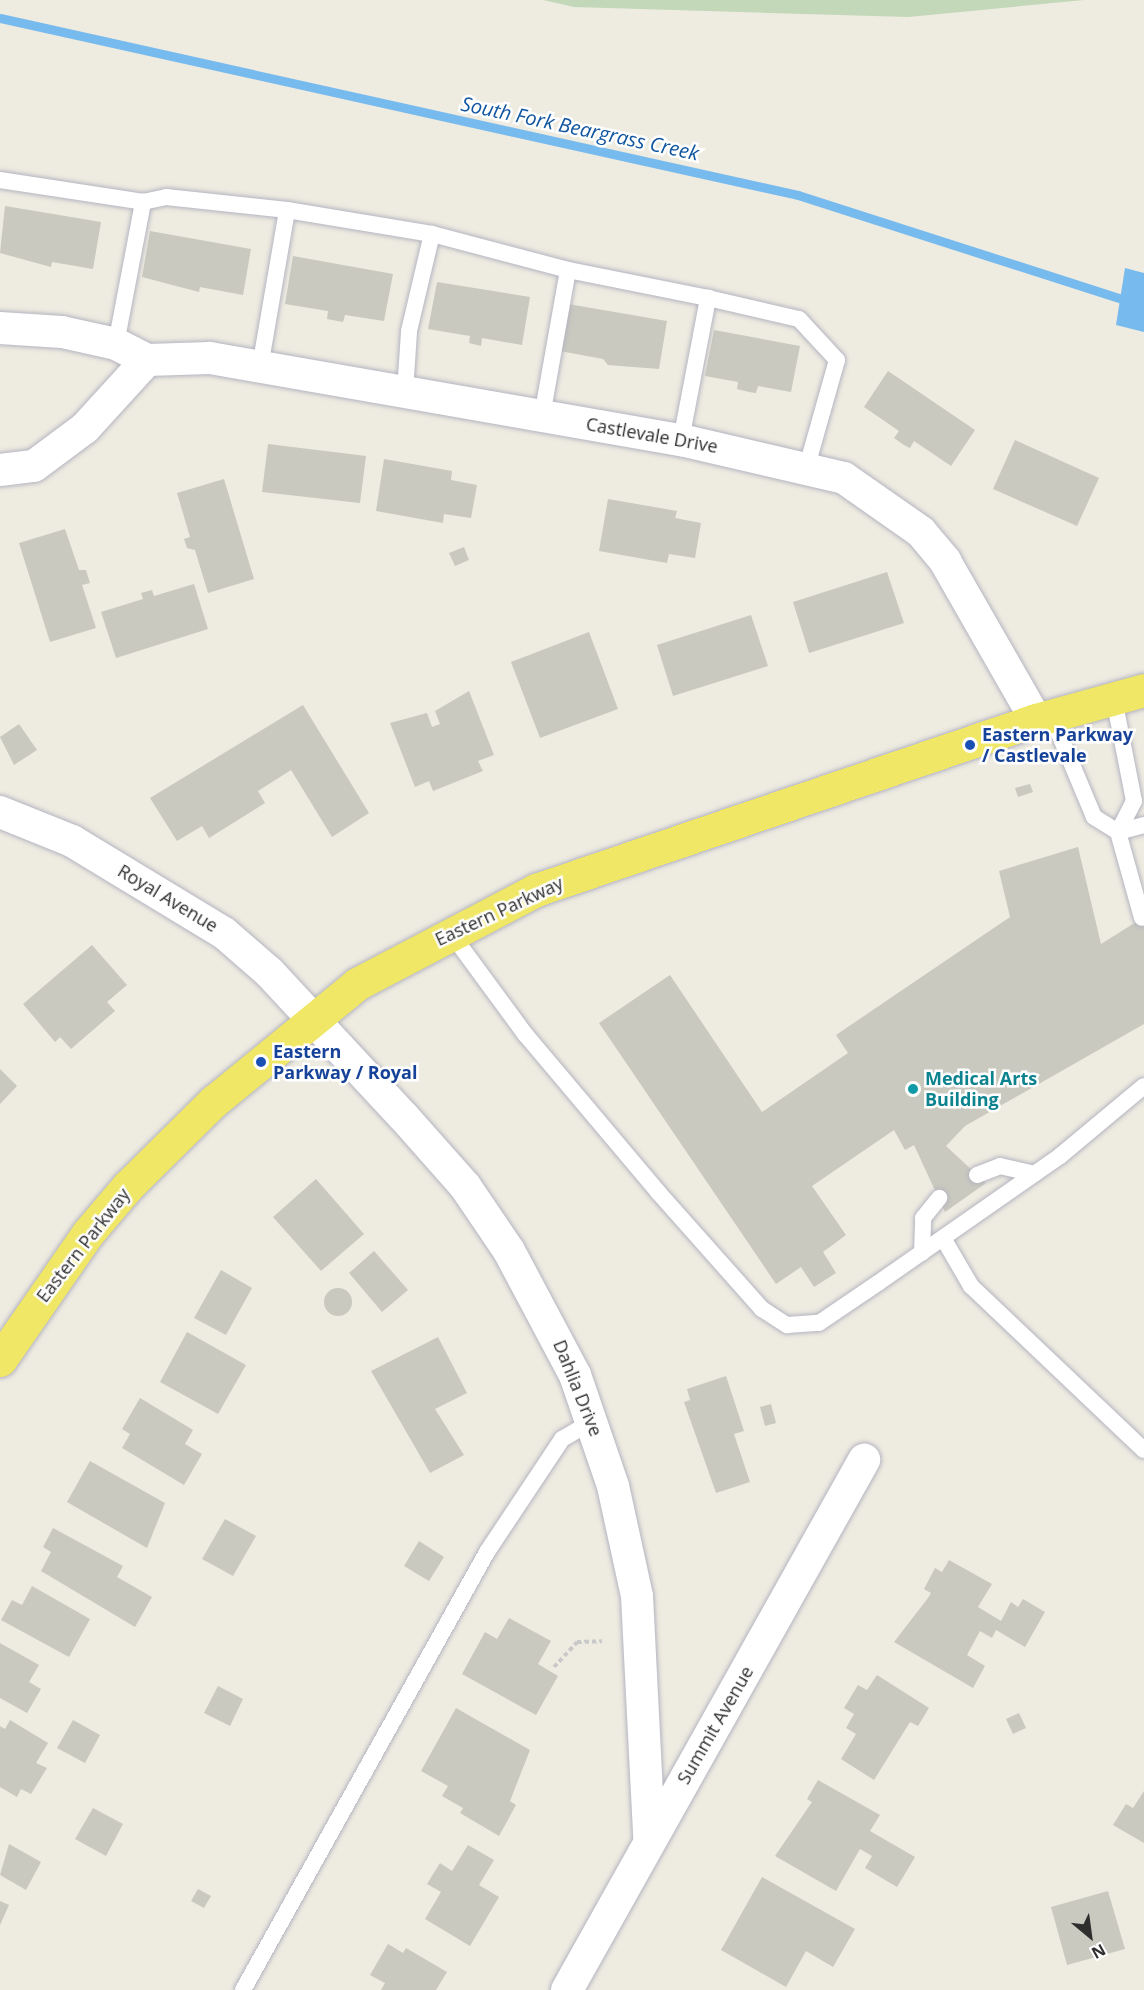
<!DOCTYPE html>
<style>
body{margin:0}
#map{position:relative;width:1144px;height:1990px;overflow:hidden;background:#eeebe1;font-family:"Open Sans",sans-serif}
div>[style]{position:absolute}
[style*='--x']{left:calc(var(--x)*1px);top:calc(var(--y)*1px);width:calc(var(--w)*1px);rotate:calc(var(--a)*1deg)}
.cemetery>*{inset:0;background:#c2d8b8}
.water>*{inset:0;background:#77baee}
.stream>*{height:9px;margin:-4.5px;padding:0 4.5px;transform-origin:4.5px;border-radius:4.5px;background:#77baee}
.building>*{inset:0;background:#cac9bf}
.round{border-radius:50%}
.path>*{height:4px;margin-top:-2px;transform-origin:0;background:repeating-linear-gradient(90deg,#c9c9c9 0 4.5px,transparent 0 7.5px)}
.roads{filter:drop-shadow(0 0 2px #b4b4c0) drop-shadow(0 0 2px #b4b4c0)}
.service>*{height:16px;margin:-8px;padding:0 8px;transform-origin:8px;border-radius:8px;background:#fff}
.minor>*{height:32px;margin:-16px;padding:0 16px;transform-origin:16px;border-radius:16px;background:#fff}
.primary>*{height:33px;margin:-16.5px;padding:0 16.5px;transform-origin:16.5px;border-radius:16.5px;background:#efe765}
.dots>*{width:16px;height:16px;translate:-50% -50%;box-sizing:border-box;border:3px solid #fff;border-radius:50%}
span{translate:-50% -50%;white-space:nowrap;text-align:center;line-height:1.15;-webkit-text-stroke:5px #fff;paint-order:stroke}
.street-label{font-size:18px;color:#2e2e2e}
.transit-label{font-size:18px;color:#164399;font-weight:700}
.left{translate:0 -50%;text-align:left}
.culture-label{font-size:18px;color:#0d838f;font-weight:700}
.water-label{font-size:20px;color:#1055a0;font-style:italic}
.north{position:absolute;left:1060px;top:1906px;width:60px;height:60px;-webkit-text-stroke:4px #fff;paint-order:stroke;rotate:151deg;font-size:16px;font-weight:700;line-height:24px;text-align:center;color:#2e2e2e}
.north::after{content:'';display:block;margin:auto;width:21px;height:27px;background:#2e2e2e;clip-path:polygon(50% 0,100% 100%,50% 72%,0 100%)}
</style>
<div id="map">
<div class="cemetery">
<div style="clip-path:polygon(543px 0,1084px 0,908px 17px,574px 7px)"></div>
</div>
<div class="water">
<div style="clip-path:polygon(1125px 268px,1144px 273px,1144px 332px,1116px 325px)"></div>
</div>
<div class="stream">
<div style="--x:0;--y:18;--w:817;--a:12.51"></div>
<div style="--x:798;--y:195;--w:363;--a:17.8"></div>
</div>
<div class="building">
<div style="clip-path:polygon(5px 206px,101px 222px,93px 269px,52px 262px,51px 267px,0 253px)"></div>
<div style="clip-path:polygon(150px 231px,251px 249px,243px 295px,200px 287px,199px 292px,142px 277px)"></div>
<div style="clip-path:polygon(293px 256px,393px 274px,384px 321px,345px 315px,343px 322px,327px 319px,328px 311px,285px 304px)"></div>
<div style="clip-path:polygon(437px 282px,530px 297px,522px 345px,482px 338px,481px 346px,469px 343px,470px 336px,428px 329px)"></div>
<div style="clip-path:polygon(568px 304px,667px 321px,659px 369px,608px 365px,603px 359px,560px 351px)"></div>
<div style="clip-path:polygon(714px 330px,800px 346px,791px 392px,758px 386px,756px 393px,749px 392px,737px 389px,738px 382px,705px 376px)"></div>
<div style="clip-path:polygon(888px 371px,975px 430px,951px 466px,914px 441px,910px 448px,904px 445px,894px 438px,899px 431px,864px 407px)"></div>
<div style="clip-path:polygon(1015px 440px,1099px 478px,1077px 526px,993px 489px)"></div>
<div style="clip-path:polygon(268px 444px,366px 456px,360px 503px,262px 492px)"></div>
<div style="clip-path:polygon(384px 459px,452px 471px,451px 480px,477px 485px,471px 518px,444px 514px,443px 523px,376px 511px)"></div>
<div style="clip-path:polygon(224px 479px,254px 579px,208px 593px,195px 550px,187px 548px,184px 539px,190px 537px,177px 493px)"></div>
<div style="clip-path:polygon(608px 499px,677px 511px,675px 518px,701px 523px,695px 558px,669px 554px,667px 563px,599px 551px)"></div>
<div style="clip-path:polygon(65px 529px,79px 570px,86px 570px,90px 583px,82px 585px,96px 628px,50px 642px,19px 543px)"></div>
<div style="clip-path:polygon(464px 547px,469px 560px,455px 566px,449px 553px)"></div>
<div style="clip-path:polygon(887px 572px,904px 623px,809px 653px,793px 602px)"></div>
<div style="clip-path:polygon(194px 584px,208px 629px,116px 658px,101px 612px,143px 599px,141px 593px,152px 590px,154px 596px)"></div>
<div style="clip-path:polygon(751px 615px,768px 666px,673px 696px,657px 645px)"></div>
<div style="clip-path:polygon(589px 632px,618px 709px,540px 738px,511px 662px)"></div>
<div style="clip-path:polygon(469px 691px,494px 755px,478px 761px,483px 771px,433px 791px,429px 781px,415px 787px,390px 723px,427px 713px,432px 727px,440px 724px,435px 711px)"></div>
<div style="clip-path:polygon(303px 705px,369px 813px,332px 837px,291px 770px,258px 791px,265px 803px,209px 838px,202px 826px,177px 841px,150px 798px)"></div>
<div style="clip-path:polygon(19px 724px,37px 750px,14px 765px,0 737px)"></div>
<div style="clip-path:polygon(1030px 784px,1033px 792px,1018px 797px,1015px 788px)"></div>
<div style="clip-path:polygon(1078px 847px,1101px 944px,1144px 917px,1144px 1024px,965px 1126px,946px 1146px,986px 1183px,945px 1212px,914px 1145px,905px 1150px,894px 1130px,812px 1186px,846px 1235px,823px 1252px,836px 1273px,814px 1287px,801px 1267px,776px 1284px,599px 1023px,670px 975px,762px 1112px,848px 1053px,836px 1035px,1010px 917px,999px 871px)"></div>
<div style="clip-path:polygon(92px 945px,127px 985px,107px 1002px,115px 1011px,71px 1049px,60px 1037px,55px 1042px,23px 1004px)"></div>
<div style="clip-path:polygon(0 1069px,17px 1086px,0 1104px)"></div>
<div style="clip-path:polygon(316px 1179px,364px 1234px,321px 1271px,273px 1217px)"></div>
<div style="clip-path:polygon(374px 1251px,408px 1290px,382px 1312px,349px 1273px)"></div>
<div style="clip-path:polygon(221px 1270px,252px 1288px,226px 1335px,194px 1318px)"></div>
<div class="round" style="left:324px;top:1288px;width:28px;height:28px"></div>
<div style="clip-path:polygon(187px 1332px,246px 1365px,218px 1414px,160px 1382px)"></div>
<div style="clip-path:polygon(438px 1337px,467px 1393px,435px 1409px,464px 1455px,430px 1473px,371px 1371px)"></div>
<div style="clip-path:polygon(726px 1376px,744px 1431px,734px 1434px,750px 1482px,716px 1493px,684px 1402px,690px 1400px,687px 1389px)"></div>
<div style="clip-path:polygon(140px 1398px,193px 1430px,185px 1444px,202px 1454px,184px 1485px,122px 1448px,130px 1434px,122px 1429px)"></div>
<div style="clip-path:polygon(771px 1404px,776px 1423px,765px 1426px,760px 1407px)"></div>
<div style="clip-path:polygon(90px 1461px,165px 1503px,147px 1548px,67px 1502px)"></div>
<div style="clip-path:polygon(225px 1519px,256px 1536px,233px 1576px,202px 1559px)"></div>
<div style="clip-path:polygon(53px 1528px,123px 1566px,117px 1577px,152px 1597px,135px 1627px,41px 1571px,51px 1552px,43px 1547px)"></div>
<div style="clip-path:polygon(419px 1541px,444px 1557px,429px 1581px,404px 1566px)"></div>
<div style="clip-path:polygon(949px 1560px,992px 1584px,978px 1607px,1001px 1621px,1011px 1602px,1018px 1607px,1023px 1599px,1045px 1612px,1025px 1647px,996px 1630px,992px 1638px,980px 1631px,967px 1655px,985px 1666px,973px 1688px,894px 1642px,928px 1598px,931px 1593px,924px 1589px,935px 1568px,942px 1572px)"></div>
<div style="clip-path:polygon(32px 1586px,90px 1619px,69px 1657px,1px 1620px,12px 1600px,22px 1605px)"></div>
<div style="clip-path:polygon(509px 1618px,551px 1641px,538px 1664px,558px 1676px,536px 1715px,462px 1674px,485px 1632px,497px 1639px)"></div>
<div style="clip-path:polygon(0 1643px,39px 1665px,29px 1682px,41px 1689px,27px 1713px,0 1698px)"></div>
<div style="clip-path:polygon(877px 1675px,929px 1708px,918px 1726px,910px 1722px,874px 1780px,841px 1759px,856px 1734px,846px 1728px,854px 1714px,844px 1708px,858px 1685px,867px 1690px)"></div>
<div style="clip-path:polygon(218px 1686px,243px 1699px,230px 1726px,204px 1713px)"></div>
<div style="clip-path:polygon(456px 1708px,530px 1750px,510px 1801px,516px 1805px,499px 1836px,460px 1813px,463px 1808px,442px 1796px,448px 1786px,421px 1771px)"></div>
<div style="clip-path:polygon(1019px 1713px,1026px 1728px,1013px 1734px,1006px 1719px)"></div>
<div style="clip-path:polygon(10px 1720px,48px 1743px,36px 1763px,47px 1768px,31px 1794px,21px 1789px,17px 1797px,0 1787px,0 1726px,5px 1729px)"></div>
<div style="clip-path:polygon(73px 1720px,100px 1735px,85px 1763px,57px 1748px)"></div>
<div style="clip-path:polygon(818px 1780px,880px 1815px,870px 1831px,915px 1857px,897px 1887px,865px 1868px,872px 1856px,860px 1849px,836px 1891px,775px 1856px,812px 1802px,807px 1799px)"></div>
<div style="clip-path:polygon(1144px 1791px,1144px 1843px,1113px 1825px,1126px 1804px,1133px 1808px)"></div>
<div style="clip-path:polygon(93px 1808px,123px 1824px,106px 1856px,75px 1839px)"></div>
<div style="clip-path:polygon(9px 1844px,41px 1862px,26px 1890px,0 1875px)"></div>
<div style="clip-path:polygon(468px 1845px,494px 1860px,479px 1885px,499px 1897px,470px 1946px,425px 1919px,441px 1892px,427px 1884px,440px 1863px,452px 1871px)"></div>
<div style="clip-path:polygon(762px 1877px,855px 1929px,833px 1967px,806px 1951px,786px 1987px,721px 1950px)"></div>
<div style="clip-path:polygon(198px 1889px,211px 1896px,204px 1908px,191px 1901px)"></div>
<div style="clip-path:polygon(1108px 1891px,1125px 1949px,1067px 1965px,1051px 1907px)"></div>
<div style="clip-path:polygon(0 1901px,9px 1905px,0 1925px)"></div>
<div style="clip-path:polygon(388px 1944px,403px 1953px,406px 1948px,447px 1972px,436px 1990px,381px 1990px,385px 1983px,370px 1975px)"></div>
</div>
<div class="path">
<div style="--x:554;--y:1667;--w:34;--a:-47"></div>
<div style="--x:577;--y:1642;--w:25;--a:-2"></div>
</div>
<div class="roads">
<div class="service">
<div style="--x:0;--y:180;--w:145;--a:8.7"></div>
<div style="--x:143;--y:202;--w:24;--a:-12"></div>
<div style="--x:166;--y:197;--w:122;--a:6.1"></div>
<div style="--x:287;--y:210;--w:147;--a:9.4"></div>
<div style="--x:432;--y:234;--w:141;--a:14.8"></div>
<div style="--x:116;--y:344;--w:145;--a:-79.2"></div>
<div style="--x:260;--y:367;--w:159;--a:-80.2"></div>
<div style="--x:405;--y:392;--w:61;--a:-86.2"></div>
<div style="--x:409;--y:331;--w:100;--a:-76.7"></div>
<div style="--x:542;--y:416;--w:148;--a:-79.9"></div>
<div style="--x:568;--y:270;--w:143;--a:11.3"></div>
<div style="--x:681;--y:440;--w:145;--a:-79.2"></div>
<div style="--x:708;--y:298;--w:93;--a:13"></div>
<div style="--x:799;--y:319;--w:56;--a:47.2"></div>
<div style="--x:837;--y:360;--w:110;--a:105.8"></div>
<div style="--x:1114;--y:699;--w:104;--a:78.9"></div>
<div style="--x:1134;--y:801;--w:35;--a:117"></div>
<div style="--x:1052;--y:717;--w:108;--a:67.2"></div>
<div style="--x:1094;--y:817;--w:28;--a:32"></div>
<div style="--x:1118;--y:832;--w:89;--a:74.4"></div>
<div style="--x:1118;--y:832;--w:27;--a:-15"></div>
<div style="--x:450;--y:932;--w:127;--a:53.7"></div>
<div style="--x:525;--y:1034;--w:207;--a:49.9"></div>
<div style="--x:658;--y:1192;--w:157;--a:48.4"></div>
<div style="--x:762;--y:1309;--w:30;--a:33"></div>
<div style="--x:787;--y:1325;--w:32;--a:-4"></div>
<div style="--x:819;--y:1323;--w:71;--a:-34.1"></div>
<div style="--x:878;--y:1283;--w:222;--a:-34.9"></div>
<div style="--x:1060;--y:1156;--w:109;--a:-39.8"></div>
<div style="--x:977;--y:1175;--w:25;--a:-21"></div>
<div style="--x:1000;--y:1166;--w:35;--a:13"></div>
<div style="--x:943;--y:1238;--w:56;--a:59.7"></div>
<div style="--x:971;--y:1286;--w:238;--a:43.5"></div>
<div style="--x:922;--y:1253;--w:35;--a:-88"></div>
<div style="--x:923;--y:1218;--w:26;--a:-51"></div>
<div style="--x:243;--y:1990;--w:501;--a:-60.88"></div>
<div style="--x:487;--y:1552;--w:136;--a:-56.4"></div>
<div style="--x:562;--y:1439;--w:36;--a:-30"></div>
</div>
<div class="minor">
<div style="--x:0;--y:328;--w:62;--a:3.7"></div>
<div style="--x:62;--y:332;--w:55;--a:12.5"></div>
<div style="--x:116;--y:344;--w:35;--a:27"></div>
<div style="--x:147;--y:360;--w:63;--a:-1.8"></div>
<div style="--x:210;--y:358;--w:478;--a:9.9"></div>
<div style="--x:681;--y:440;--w:167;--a:13.1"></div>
<div style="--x:844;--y:478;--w:94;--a:35"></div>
<div style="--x:921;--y:532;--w:38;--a:50"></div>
<div style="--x:945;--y:561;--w:183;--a:60.2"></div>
<div style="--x:0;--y:470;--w:34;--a:-7"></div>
<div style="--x:34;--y:466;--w:64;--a:-36.7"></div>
<div style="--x:85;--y:428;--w:92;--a:-47.6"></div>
<div style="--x:0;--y:812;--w:78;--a:21.9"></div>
<div style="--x:72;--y:841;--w:178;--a:31.2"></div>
<div style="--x:224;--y:933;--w:60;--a:40.9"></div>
<div style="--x:269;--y:972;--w:197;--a:47.1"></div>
<div style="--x:403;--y:1116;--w:94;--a:48.5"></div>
<div style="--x:465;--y:1186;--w:78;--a:55.9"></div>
<div style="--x:509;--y:1251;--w:140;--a:62"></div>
<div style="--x:575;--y:1375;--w:117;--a:71.1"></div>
<div style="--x:613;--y:1486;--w:113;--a:77.7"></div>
<div style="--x:637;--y:1596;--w:241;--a:87.1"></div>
<div style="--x:567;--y:1990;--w:608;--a:-60.73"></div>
</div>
<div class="primary">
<div style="--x:0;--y:1360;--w:155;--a:-55.3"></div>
<div style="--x:88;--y:1233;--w:62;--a:-49.6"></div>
<div style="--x:128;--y:1186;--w:120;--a:-44.7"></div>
<div style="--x:213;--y:1102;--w:186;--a:-39.3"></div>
<div style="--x:357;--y:984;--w:202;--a:-27.7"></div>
<div style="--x:536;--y:890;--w:528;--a:-18.78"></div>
<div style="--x:1036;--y:720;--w:112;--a:-15.5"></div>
</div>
</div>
<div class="dots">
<div style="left:970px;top:745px;background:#1a4fb4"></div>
<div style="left:261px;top:1062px;background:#1a4fb4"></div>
<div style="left:913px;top:1089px;background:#0f9aa8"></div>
</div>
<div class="street-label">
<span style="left:652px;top:435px;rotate:10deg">Castlevale Drive</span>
<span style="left:168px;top:898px;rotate:31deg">Royal Avenue</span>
<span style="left:499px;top:911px;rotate:-25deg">Eastern Parkway</span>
<span style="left:83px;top:1245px;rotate:-52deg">Eastern Parkway</span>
<span style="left:578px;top:1388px;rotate:68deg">Dahlia Drive</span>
<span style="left:715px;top:1725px;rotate:-60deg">Summit Avenue</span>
</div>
<div class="transit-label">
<span class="left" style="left:982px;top:745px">Eastern Parkway<br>/ Castlevale</span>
<span class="left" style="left:273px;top:1062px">Eastern<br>Parkway / Royal</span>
</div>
<div class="culture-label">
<span class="left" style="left:925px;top:1089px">Medical Arts<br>Building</span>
</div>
<div class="water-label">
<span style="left:580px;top:128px;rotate:12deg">South Fork Beargrass Creek</span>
</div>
<div class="north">N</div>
</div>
